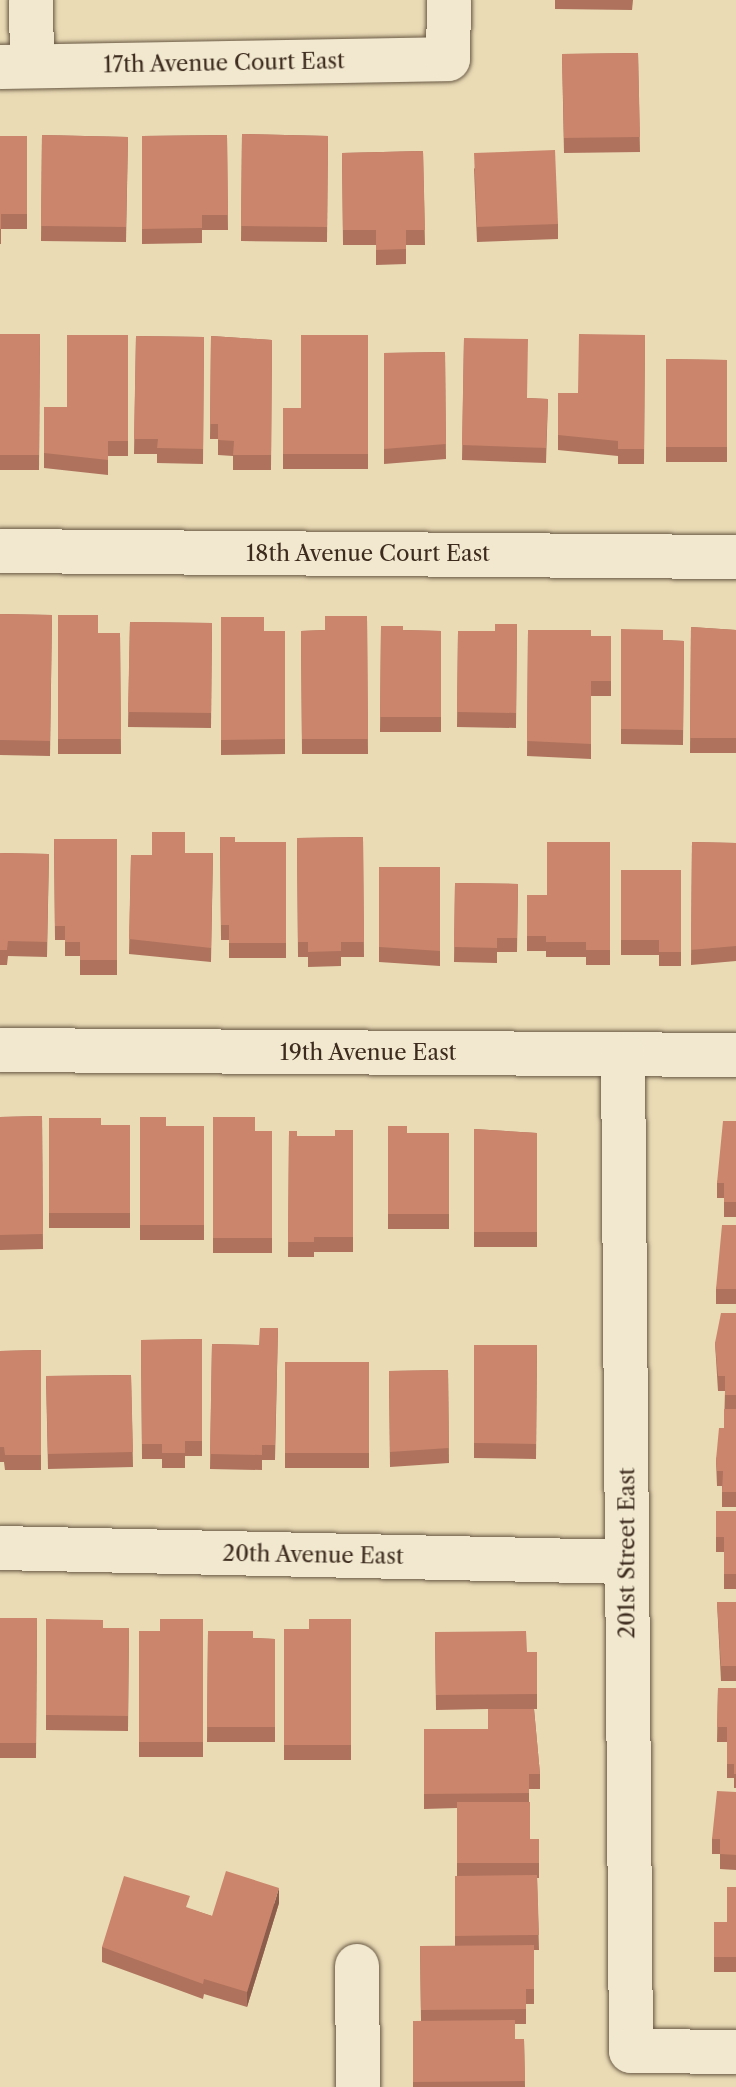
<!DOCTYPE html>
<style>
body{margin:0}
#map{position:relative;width:736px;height:2087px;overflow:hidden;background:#eadbb5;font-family:"Libre Caslon Text",serif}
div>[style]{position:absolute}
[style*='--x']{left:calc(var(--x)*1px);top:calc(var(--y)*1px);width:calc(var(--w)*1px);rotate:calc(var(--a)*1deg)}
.roads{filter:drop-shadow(0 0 2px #685844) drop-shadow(0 0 2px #685844)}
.minor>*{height:44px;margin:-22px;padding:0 22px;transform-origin:22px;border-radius:22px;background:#f1e8cf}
.wall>*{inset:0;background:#ae725d}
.shaded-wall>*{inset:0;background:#8d5d4c}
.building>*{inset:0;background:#ca856c}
span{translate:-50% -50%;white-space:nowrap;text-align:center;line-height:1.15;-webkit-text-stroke:6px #f1e8cf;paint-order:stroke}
.street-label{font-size:22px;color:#3d2c1e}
</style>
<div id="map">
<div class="roads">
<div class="minor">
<div style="--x:31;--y:0;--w:66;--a:89.1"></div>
<div style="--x:0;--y:67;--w:448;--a:-1"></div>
<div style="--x:448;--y:59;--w:59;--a:-89"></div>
<div style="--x:0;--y:551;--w:736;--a:0.47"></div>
<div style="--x:0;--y:1050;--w:736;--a:0.39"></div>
<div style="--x:623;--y:1055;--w:996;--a:89.54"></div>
<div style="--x:631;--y:2051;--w:105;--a:0.5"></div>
<div style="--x:0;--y:1548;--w:626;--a:1.28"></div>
<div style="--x:357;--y:1966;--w:121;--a:89.5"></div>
</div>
</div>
<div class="wall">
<div style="clip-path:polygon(555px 0,633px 0,632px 10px,555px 9px)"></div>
<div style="clip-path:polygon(638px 53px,640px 152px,564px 153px,562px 54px)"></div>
<div style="clip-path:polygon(242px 134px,328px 136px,327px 242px,241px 241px)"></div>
<div style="clip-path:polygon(42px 135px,128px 137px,126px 242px,41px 241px)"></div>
<div style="clip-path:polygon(227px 135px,228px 230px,202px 230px,202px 243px,142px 244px,142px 136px)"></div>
<div style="clip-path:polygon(0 136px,27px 136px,27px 229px,1px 229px,1px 244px,0 244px)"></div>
<div style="clip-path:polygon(423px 151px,425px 245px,406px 245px,406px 264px,376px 265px,376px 245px,343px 245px,342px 153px)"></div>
<div style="clip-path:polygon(474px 168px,558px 224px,558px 239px,477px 242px)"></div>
<div style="clip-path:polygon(0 334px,40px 334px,39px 470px,0 470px)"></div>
<div style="clip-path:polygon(128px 335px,128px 456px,108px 456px,108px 475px,44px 468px,44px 407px,67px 407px)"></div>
<div style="clip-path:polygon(368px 335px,368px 469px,283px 469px,283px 408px,301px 408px)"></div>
<div style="clip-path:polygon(645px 335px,644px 464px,618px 464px,618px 456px,558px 450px,558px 393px,578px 393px)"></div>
<div style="clip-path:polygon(136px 336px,204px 337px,203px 464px,157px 463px,157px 454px,134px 454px)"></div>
<div style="clip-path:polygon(211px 336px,272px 340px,271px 470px,233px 470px,233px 456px,218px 455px,218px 439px,210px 439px)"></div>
<div style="clip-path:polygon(464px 338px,527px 398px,548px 399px,546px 463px,462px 460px)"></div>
<div style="clip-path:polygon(445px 352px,446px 459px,384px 464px,384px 353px)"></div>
<div style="clip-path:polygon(666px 359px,727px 360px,727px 462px,666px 462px)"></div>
<div style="clip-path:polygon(0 614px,52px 615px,50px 756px,0 755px)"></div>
<div style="clip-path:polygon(58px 615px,98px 633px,120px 633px,121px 754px,58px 754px)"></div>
<div style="clip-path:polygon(367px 616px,368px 754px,302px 754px,301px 631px,325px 630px)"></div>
<div style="clip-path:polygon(221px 617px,264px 631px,285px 631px,285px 754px,221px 755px)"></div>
<div style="clip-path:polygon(130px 622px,212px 623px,211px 728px,128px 727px)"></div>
<div style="clip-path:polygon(517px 624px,516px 728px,457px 727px,458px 631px,495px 631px)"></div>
<div style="clip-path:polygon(381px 626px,403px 630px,441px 631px,441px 732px,380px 732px)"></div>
<div style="clip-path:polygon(691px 627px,736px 630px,736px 753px,690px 753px)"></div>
<div style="clip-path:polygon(621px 629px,663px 640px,684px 641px,683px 745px,621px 744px)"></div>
<div style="clip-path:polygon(528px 630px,591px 636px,611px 636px,611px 696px,591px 696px,591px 759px,527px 756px)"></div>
<div style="clip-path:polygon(220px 837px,235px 842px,286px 842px,286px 958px,229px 958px,229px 940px,221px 940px)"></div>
<div style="clip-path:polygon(363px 837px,364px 957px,341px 957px,341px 966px,308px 967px,308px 957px,298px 957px,297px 838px)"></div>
<div style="clip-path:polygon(54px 839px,117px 839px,117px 975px,80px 975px,80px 956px,65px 956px,65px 940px,55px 940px)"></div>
<div style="clip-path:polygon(610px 842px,610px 965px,586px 965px,586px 957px,546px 957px,546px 951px,527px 951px,527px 895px,547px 895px)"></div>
<div style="clip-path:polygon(692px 842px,736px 843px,736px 961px,691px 965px)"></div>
<div style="clip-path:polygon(0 853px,49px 854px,47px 957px,8px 956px,7px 965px,0 965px)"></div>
<div style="clip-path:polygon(185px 853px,213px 853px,211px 962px,129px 954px,131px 855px,152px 855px)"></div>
<div style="clip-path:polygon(379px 867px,440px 867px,440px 966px,379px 962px)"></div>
<div style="clip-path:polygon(621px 870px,681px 870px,681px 966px,659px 966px,659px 955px,621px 955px)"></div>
<div style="clip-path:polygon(455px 883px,518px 884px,517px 952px,497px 952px,497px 963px,454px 962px)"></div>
<div style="clip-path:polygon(42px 1116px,43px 1249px,0 1250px,0 1117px)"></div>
<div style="clip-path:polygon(140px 1117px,166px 1126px,204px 1126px,204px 1240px,140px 1240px)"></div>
<div style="clip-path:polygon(213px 1117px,255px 1131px,272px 1131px,272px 1253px,213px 1253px)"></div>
<div style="clip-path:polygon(49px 1118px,101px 1125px,130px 1125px,130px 1228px,49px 1228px)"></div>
<div style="clip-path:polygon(736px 1121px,736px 1217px,724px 1217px,724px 1198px,717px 1198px,717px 1183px)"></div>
<div style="clip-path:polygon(388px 1126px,407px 1133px,449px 1133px,449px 1229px,388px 1229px)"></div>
<div style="clip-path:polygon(474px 1129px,537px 1133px,537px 1247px,474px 1247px)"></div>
<div style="clip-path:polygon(353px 1130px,353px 1252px,314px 1252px,314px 1257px,288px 1257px,289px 1131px,297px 1136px,335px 1136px)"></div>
<div style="clip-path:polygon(736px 1225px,736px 1304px,716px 1304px,716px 1289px)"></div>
<div style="clip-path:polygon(736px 1313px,736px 1507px,722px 1507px,722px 1486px,717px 1486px,716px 1460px,724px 1428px,725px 1391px,718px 1391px,715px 1343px)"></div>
<div style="clip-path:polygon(278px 1328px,275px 1460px,262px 1460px,262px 1470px,210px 1469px,212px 1344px,259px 1345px)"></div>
<div style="clip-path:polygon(202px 1339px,202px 1456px,185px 1456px,185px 1468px,162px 1468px,162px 1459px,142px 1459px,141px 1340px)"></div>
<div style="clip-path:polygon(474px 1345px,537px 1345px,536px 1459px,474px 1458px)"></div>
<div style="clip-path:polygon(41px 1350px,41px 1470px,5px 1470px,4px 1462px,0 1462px,0 1351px)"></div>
<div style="clip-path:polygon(285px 1362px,369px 1362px,369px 1468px,285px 1468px)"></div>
<div style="clip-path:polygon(448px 1370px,449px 1463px,390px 1467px,389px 1371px)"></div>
<div style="clip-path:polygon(131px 1375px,133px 1467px,48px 1469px,46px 1376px)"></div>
<div style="clip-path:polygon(716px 1511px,736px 1511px,736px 1589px,724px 1589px,724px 1552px,716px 1552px)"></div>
<div style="clip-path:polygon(717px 1602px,736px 1602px,736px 1681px,721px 1681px)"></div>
<div style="clip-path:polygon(0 1618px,37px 1618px,36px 1758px,0 1758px)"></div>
<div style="clip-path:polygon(46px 1619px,103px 1628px,129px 1628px,128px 1731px,46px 1730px)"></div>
<div style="clip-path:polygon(203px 1619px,203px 1757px,139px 1757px,139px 1631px,160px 1631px)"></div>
<div style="clip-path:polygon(351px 1619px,351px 1760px,284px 1760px,284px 1629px,309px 1629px)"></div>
<div style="clip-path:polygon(208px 1631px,253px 1638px,275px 1639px,275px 1742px,207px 1742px)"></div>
<div style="clip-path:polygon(435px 1632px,527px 1652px,537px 1652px,537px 1709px,534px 1709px,540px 1774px,540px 1789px,529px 1789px,529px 1802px,530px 1839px,539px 1839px,539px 1878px,537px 1878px,539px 1950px,534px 1950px,534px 2004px,526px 2004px,526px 2024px,515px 2024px,515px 2039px,524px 2039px,525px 2087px,413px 2087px,413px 2021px,421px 2021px,420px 1946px,455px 1946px,455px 1876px,457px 1876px,457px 1808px,424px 1809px,424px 1729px,488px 1729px,488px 1709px,436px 1710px)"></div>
<div style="clip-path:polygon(718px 1688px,736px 1688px,736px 1788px,734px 1788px,734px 1778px,727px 1778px,727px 1742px,717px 1742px)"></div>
<div style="clip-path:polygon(736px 1792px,736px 1870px,720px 1869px,720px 1854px,712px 1854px,712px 1839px)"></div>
<div style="clip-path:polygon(736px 1887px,736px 1972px,714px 1972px,714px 1922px,727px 1922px)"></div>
<div style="clip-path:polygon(279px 1903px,247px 2007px,204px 1994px,203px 1999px,102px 1962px,102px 1947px,190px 1909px,212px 1916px)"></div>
</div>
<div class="shaded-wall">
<div style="clip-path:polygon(279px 1888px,279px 1903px,247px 2007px,247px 1992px)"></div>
</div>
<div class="building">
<div style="clip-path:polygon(638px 53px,640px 137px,564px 138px,562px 54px)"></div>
<div style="clip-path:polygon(242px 134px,328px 136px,327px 227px,241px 226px)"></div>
<div style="clip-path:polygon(42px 135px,128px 137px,126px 227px,41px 226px)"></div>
<div style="clip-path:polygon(227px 135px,228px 215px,202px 215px,202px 228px,142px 229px,142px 136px)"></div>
<div style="clip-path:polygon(0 136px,27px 136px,27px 214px,1px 214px,1px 229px,0 229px)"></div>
<div style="clip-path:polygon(555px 150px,558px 224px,477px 227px,474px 153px)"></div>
<div style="clip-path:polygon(423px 151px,425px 230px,406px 230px,406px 249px,376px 250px,376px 230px,343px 230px,342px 153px)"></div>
<div style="clip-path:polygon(0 334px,40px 334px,39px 455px,0 455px)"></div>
<div style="clip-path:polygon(579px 334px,645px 335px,644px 449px,618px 449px,618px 441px,558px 435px,558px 393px,578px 393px)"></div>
<div style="clip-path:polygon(67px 335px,128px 335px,128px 441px,108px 441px,108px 460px,44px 453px,44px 407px,67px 407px)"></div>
<div style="clip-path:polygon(301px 335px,368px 335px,368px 454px,283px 454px,283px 408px,301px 408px)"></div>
<div style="clip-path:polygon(136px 336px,204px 337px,203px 449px,157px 448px,158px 439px,134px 439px)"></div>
<div style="clip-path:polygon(211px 336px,272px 340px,271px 455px,233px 455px,234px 441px,218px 440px,218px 424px,210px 424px)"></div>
<div style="clip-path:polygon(464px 338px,528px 339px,527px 398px,548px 399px,546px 448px,462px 445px)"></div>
<div style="clip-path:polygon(445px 352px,446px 444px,384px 449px,384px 353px)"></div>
<div style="clip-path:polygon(666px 359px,727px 360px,727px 447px,666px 447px)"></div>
<div style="clip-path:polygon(0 614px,52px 615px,50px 741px,0 740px)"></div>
<div style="clip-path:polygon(58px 615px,98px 615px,98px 633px,120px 633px,121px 739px,58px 739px)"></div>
<div style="clip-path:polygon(325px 616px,367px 616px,368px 739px,302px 739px,301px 631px,325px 630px)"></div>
<div style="clip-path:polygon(221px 617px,264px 617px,264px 631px,285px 631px,285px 739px,221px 740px)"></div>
<div style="clip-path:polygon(130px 622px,212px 623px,211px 713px,128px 712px)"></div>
<div style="clip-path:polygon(495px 624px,517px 624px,516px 713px,457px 712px,458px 631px,495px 631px)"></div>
<div style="clip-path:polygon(381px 626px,403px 626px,403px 630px,441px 631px,441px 717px,380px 717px)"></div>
<div style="clip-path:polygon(691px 627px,736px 630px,736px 738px,690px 738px)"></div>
<div style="clip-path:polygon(621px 629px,663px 630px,663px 640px,684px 641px,683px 730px,621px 729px)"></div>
<div style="clip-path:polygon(528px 630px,591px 630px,591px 636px,611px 636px,611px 681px,591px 681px,591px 744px,527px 741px)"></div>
<div style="clip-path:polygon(152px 832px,185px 832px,185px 853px,213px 853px,211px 948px,129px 939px,131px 855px,152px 855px)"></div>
<div style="clip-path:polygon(220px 837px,235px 837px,235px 842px,286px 842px,286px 943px,229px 943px,229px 925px,221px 925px)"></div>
<div style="clip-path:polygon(363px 837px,364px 942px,341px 942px,341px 951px,308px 952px,308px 942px,298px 942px,297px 838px)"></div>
<div style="clip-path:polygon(54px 839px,117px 839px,117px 960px,80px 960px,80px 942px,65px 942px,65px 926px,55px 926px)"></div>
<div style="clip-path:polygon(547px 842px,610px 842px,610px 950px,586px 950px,586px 942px,546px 942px,546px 936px,527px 936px,527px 895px,547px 895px)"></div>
<div style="clip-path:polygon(692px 842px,736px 843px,736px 946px,691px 950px)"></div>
<div style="clip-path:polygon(0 853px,49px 854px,47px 942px,8px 941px,7px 950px,0 950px)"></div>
<div style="clip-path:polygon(379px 867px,440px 867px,440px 951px,379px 947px)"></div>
<div style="clip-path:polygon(621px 870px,681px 870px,681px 952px,659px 952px,659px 940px,621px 940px)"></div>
<div style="clip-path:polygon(455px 883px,518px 884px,517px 938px,497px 938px,497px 948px,454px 947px)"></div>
<div style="clip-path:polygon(42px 1116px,43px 1234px,0 1235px,0 1117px)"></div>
<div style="clip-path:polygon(140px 1117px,166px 1117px,166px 1126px,204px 1126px,204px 1225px,140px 1225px)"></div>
<div style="clip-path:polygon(213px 1117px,255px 1117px,255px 1131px,272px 1131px,272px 1238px,213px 1238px)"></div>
<div style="clip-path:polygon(49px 1118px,101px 1118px,101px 1125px,130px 1125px,130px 1213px,49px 1213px)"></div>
<div style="clip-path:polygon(723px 1121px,736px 1121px,736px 1202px,724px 1202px,724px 1183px,717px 1183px)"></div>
<div style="clip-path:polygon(388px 1126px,407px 1126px,407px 1133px,449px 1133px,449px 1214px,388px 1214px)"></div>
<div style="clip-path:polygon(474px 1129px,537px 1133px,537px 1232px,474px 1232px)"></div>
<div style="clip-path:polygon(335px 1130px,353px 1130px,353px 1237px,314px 1237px,314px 1242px,288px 1242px,289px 1131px,297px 1131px,297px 1136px,335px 1136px)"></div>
<div style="clip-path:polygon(722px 1225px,736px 1225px,736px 1289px,716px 1289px)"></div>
<div style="clip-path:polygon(721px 1313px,736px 1313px,736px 1395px,725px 1395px,725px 1376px,718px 1376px,715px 1343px)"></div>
<div style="clip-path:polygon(260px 1328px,278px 1328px,275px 1445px,262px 1445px,262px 1455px,210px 1454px,212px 1344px,259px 1345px)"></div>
<div style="clip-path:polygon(202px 1339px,202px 1441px,185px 1441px,185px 1453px,162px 1453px,162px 1444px,142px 1444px,141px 1340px)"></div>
<div style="clip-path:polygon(474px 1345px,537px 1345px,536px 1444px,474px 1443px)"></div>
<div style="clip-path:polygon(41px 1350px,41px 1455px,5px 1455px,4px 1447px,0 1447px,0 1351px)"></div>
<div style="clip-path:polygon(285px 1362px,369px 1362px,369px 1453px,285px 1453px)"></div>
<div style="clip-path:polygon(448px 1370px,449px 1448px,390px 1452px,389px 1371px)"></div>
<div style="clip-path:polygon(131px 1375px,133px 1452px,48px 1454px,46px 1376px)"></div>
<div style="clip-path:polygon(724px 1409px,736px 1409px,736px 1492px,722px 1492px,723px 1471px,717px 1471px,716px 1460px,719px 1428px,724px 1428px)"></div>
<div style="clip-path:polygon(716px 1511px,736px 1511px,736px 1574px,724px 1574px,724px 1537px,716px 1537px)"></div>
<div style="clip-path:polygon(717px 1602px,736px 1602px,736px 1666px,721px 1666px)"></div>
<div style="clip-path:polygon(0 1618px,37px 1618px,36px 1743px,0 1743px)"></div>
<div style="clip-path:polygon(46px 1619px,103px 1620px,103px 1628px,129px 1628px,128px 1716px,46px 1715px)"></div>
<div style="clip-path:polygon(160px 1619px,203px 1619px,203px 1742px,139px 1742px,139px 1631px,160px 1631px)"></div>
<div style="clip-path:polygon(309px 1619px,351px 1619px,351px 1745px,284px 1745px,284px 1629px,309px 1629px)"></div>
<div style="clip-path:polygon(208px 1631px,253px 1631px,253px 1638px,275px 1639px,275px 1727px,207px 1727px)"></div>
<div style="clip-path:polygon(526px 1631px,527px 1652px,537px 1652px,537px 1694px,436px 1695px,435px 1632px)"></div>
<div style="clip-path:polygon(718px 1688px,736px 1688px,736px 1774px,734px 1774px,734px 1764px,727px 1764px,727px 1727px,717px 1727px)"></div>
<div style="clip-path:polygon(488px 1709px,534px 1709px,540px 1774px,529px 1774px,529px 1793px,424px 1794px,424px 1729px,488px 1729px)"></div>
<div style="clip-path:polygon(717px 1791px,736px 1792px,736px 1855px,720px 1854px,720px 1839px,712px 1839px)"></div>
<div style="clip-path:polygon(457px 1802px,530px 1802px,530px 1839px,539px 1839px,539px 1863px,457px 1863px)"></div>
<div style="clip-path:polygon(226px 1871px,279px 1888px,247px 1992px,204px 1979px,203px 1984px,102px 1947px,124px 1876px,190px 1896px,186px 1907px,212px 1916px)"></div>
<div style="clip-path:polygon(537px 1875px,539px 1935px,455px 1936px,455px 1876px)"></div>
<div style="clip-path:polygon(727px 1887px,736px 1887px,736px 1957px,714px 1957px,714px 1922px,727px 1922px)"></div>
<div style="clip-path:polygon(534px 1945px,534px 1989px,526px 1989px,526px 2009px,421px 2010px,420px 1946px)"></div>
<div style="clip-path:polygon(515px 2020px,515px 2039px,524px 2039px,525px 2081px,413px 2082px,413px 2021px)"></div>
</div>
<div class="street-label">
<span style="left:224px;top:63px;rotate:-1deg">17th Avenue Court East</span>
<span style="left:368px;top:554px">18th Avenue Court East</span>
<span style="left:368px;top:1053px">19th Avenue East</span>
<span style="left:627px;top:1553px;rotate:-90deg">201st Street East</span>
<span style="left:313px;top:1555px;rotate:1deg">20th Avenue East</span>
</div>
</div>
